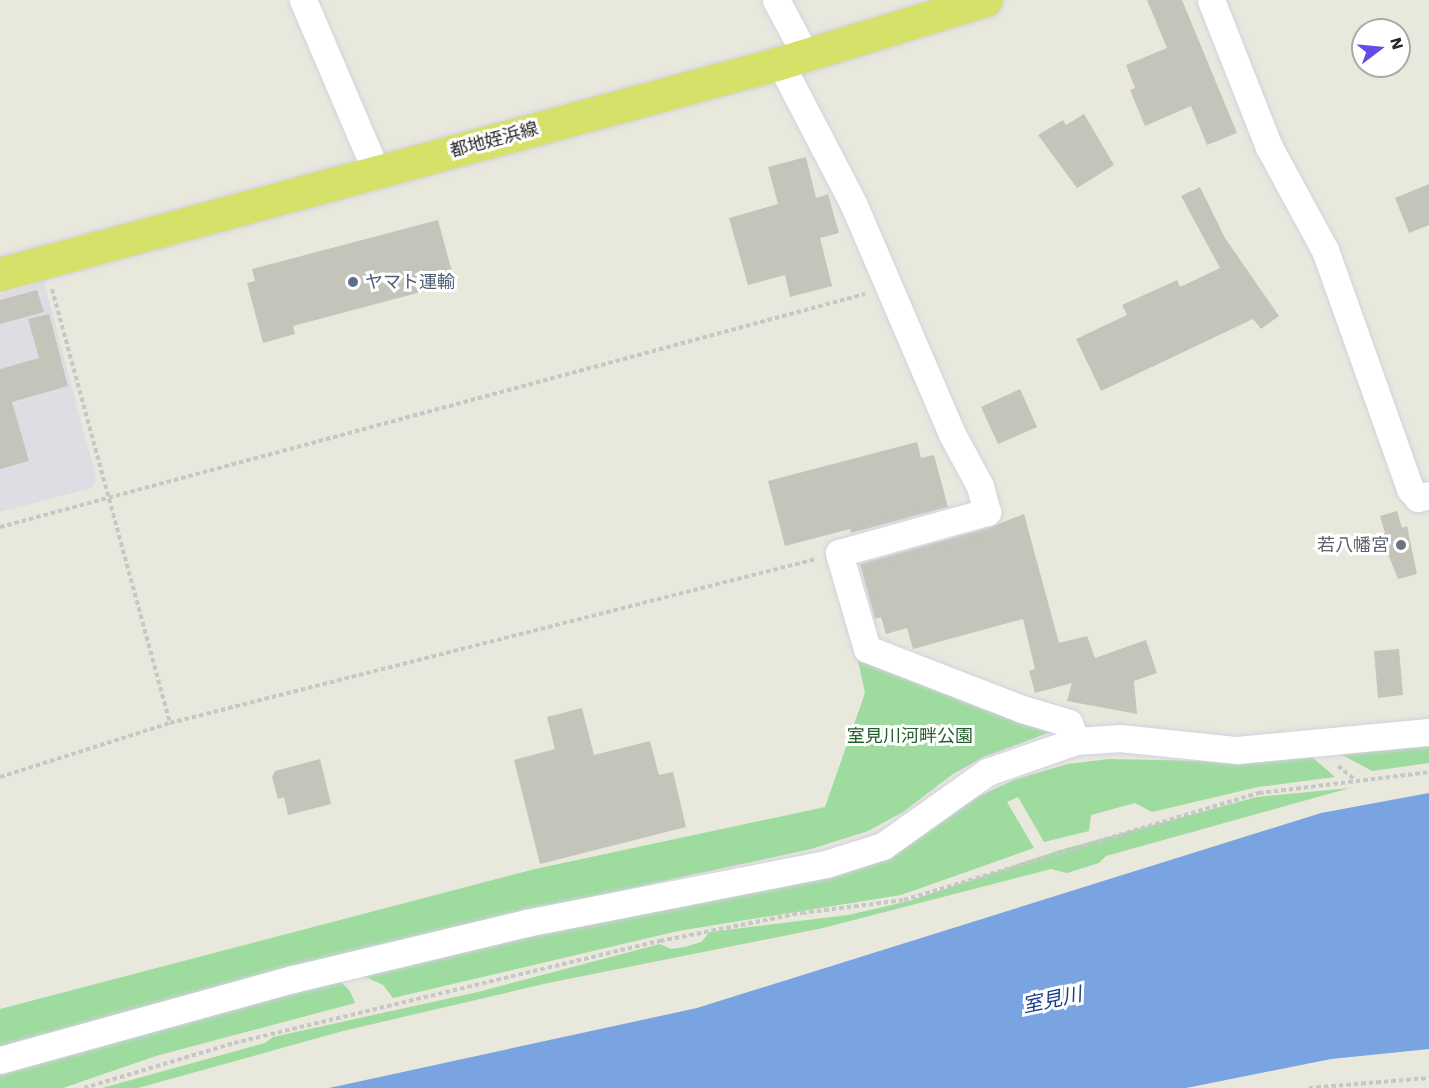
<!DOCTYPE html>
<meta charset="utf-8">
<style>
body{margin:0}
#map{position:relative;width:1429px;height:1088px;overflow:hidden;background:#e9e8dc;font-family:"Work Sans","Noto Sans JP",sans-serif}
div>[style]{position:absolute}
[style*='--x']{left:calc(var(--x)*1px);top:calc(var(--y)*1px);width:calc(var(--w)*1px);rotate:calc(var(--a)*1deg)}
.industrial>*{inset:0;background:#e0dce3}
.green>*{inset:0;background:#9edb9e}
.water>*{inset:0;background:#79a3e1}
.building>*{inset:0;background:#c5c4bb}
.path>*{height:4px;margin-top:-2px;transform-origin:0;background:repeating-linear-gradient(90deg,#c7c7c7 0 4.5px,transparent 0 7.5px)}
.roads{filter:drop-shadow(0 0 2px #d3d1e0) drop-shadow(0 0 2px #d3d1e0)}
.minor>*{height:27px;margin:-13.5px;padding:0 13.5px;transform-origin:13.5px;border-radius:13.5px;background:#fff}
.major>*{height:33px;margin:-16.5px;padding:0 16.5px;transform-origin:16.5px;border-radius:16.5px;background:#d5e169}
.dots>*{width:16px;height:16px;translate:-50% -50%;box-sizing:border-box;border:3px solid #fff;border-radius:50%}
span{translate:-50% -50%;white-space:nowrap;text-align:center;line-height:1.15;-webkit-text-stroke:6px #fff;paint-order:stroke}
.street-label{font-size:18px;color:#292929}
.service-label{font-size:18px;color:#4e5e75}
.left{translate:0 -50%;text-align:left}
.worship-label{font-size:18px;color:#5b616d}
.right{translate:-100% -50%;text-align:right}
.park-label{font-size:18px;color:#215d29}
.water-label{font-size:20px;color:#1b3f8a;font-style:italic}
.north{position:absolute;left:1351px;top:18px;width:60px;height:60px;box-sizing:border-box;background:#fff;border:2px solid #a9a9a9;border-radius:50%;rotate:74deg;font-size:16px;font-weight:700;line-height:24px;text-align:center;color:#292929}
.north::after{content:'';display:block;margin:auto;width:21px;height:27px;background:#634ce6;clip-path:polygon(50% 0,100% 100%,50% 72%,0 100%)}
</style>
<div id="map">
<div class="industrial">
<div style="clip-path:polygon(44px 282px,96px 478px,92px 488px,0 512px,0 295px)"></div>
</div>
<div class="green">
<div style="clip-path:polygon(850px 623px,862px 651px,1056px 730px,984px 757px,953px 774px,903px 812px,868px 831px,811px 849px,564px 903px,0 1048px,0 1009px,535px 869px,825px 807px,865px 693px)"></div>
<div style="clip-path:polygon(1429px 742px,1429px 763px,1372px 771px,1335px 751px)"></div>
<div style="clip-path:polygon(1312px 757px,1335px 777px,1258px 787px,1152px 812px,1135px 803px,1091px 815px,1089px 831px,1044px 842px,1018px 797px,1007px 802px,1034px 848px,901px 895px,678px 931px,393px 998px,383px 985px,364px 976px,905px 845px,975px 798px,1016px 779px,1068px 764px,1109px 759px,1258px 762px)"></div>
<div style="clip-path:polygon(1350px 788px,1106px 856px,1099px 863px,1067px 873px,1051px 869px,823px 928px,548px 983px,343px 1031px,138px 1088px,102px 1088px,265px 1043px,273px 1037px,478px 992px,660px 944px,671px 949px,685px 947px,701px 942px,710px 932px,848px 915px,909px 901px,1060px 850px,1257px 797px)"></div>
<div style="clip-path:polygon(337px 978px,350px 991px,355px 1003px,156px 1056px,63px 1088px,0 1088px,0 1071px)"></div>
</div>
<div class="water">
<div style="clip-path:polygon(1429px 793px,1429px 1049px,1331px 1059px,1186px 1088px,329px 1088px,697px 1008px,1321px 813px)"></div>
</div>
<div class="building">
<div style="clip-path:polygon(1147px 0,1182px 0,1237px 133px,1207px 145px,1191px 106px,1145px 126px,1130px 90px,1135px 88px,1126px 65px,1167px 48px)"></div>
<div style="clip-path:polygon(1084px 114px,1114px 165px,1077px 188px,1038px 135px,1063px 120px,1066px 125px)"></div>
<div style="clip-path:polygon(806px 157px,816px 198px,828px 194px,839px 233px,820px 238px,832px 286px,790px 297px,785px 275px,748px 285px,729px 218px,778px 204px,768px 167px)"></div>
<div style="clip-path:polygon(1429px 184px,1429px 225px,1409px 233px,1395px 198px)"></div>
<div style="clip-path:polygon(1200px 187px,1225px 238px,1279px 316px,1261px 329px,1253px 319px,1101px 391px,1076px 339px,1127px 315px,1122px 305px,1177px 280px,1180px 287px,1220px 268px,1181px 196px)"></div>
<div style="clip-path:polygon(438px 220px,455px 283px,293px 326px,295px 334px,263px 343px,247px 283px,255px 281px,252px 269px)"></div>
<div style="clip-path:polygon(37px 290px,44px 312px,0 324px,0 300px)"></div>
<div style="clip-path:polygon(49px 314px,68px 386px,12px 402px,29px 461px,0 469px,0 369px,39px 358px,28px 319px)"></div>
<div style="clip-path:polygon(1020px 389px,1037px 427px,998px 444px,981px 407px)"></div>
<div style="clip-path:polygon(917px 442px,921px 458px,934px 455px,948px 507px,851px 533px,850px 529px,785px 546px,768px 481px)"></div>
<div style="clip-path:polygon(1397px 511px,1402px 528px,1407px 526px,1417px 574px,1398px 579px,1380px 534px,1385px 533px,1380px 516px)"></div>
<div style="clip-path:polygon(1024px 514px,1059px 643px,1087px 636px,1095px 658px,1146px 640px,1157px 673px,1134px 681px,1137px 714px,1067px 701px,1072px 683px,1035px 693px,1029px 671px,1035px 669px,1023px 619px,913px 649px,907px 628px,886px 634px,881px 617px,875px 619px,860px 564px,991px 527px)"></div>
<div style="clip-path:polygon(1399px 649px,1403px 695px,1378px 698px,1374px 651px)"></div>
<div style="clip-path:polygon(582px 708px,594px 755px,650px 741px,659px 775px,673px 772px,686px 827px,540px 864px,514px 760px,555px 749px,547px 717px)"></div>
<div style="clip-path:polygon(320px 759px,331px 804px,288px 815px,284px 797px,278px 799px,272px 777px,275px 771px)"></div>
</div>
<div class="path">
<div style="--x:52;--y:289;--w:450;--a:74.8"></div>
<div style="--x:0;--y:527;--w:896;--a:-15.08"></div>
<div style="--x:1338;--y:766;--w:22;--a:39"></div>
<div style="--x:0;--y:777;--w:178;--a:-17.6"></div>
<div style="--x:170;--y:723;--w:666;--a:-14.24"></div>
<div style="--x:84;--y:1088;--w:157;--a:-16.7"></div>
<div style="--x:234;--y:1043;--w:438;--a:-13.5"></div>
<div style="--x:660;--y:941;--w:145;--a:-11.2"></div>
<div style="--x:802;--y:913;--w:103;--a:-7.3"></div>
<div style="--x:904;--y:900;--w:371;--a:-16.8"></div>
<div style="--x:1259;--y:793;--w:171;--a:-7"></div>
<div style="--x:1309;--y:1088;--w:120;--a:-4.8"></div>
</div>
<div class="roads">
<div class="minor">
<div style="--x:303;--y:0;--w:186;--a:66.9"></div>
<div style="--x:776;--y:0;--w:64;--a:61.8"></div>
<div style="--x:1211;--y:0;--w:158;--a:68.5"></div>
<div style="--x:1269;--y:147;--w:117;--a:61.5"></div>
<div style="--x:1325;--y:250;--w:254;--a:70.4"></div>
<div style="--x:1410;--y:489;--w:12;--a:48"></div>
<div style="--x:1418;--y:498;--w:11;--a:-15"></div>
<div style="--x:1076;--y:741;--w:44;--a:-3.9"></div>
<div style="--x:1120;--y:738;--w:118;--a:5.9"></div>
<div style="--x:1237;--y:750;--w:193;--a:-5.4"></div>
<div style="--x:0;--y:1060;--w:304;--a:-15.5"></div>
<div style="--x:293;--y:979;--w:240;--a:-13.5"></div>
<div style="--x:526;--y:923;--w:306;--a:-11.1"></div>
<div style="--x:826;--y:864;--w:60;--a:-17.5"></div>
<div style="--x:883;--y:846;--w:128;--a:-35.4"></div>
<div style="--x:987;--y:772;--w:94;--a:-19.2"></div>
<div style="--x:1076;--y:741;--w:19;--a:-111"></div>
<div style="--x:1069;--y:723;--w:49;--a:-163.4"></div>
<div style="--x:1022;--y:709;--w:166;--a:-158.8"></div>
<div style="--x:867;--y:649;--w:100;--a:-106.3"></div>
<div style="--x:839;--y:553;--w:154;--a:-15.5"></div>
<div style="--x:987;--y:512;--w:27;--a:-105"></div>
<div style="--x:980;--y:486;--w:59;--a:-118.3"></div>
<div style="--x:952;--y:434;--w:251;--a:-113.2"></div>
<div style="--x:853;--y:203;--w:158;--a:-117.5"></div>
</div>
<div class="major">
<div style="--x:0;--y:274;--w:808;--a:-15.14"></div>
<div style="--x:780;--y:63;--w:215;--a:-17"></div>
</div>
</div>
<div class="dots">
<div style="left:353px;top:282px;background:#5c6f8a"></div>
<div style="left:1401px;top:545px;background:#6b7280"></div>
</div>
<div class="street-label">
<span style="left:494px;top:140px;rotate:-15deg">都地姪浜線</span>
</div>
<div class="service-label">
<span class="left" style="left:365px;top:282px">ヤマト運輸</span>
</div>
<div class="worship-label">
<span class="right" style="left:1389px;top:545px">若八幡宮</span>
</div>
<div class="park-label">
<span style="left:910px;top:736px">室見川河畔公園</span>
</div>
<div class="water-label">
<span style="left:1052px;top:1000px;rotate:-12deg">室見川</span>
</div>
<div class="north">N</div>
</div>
